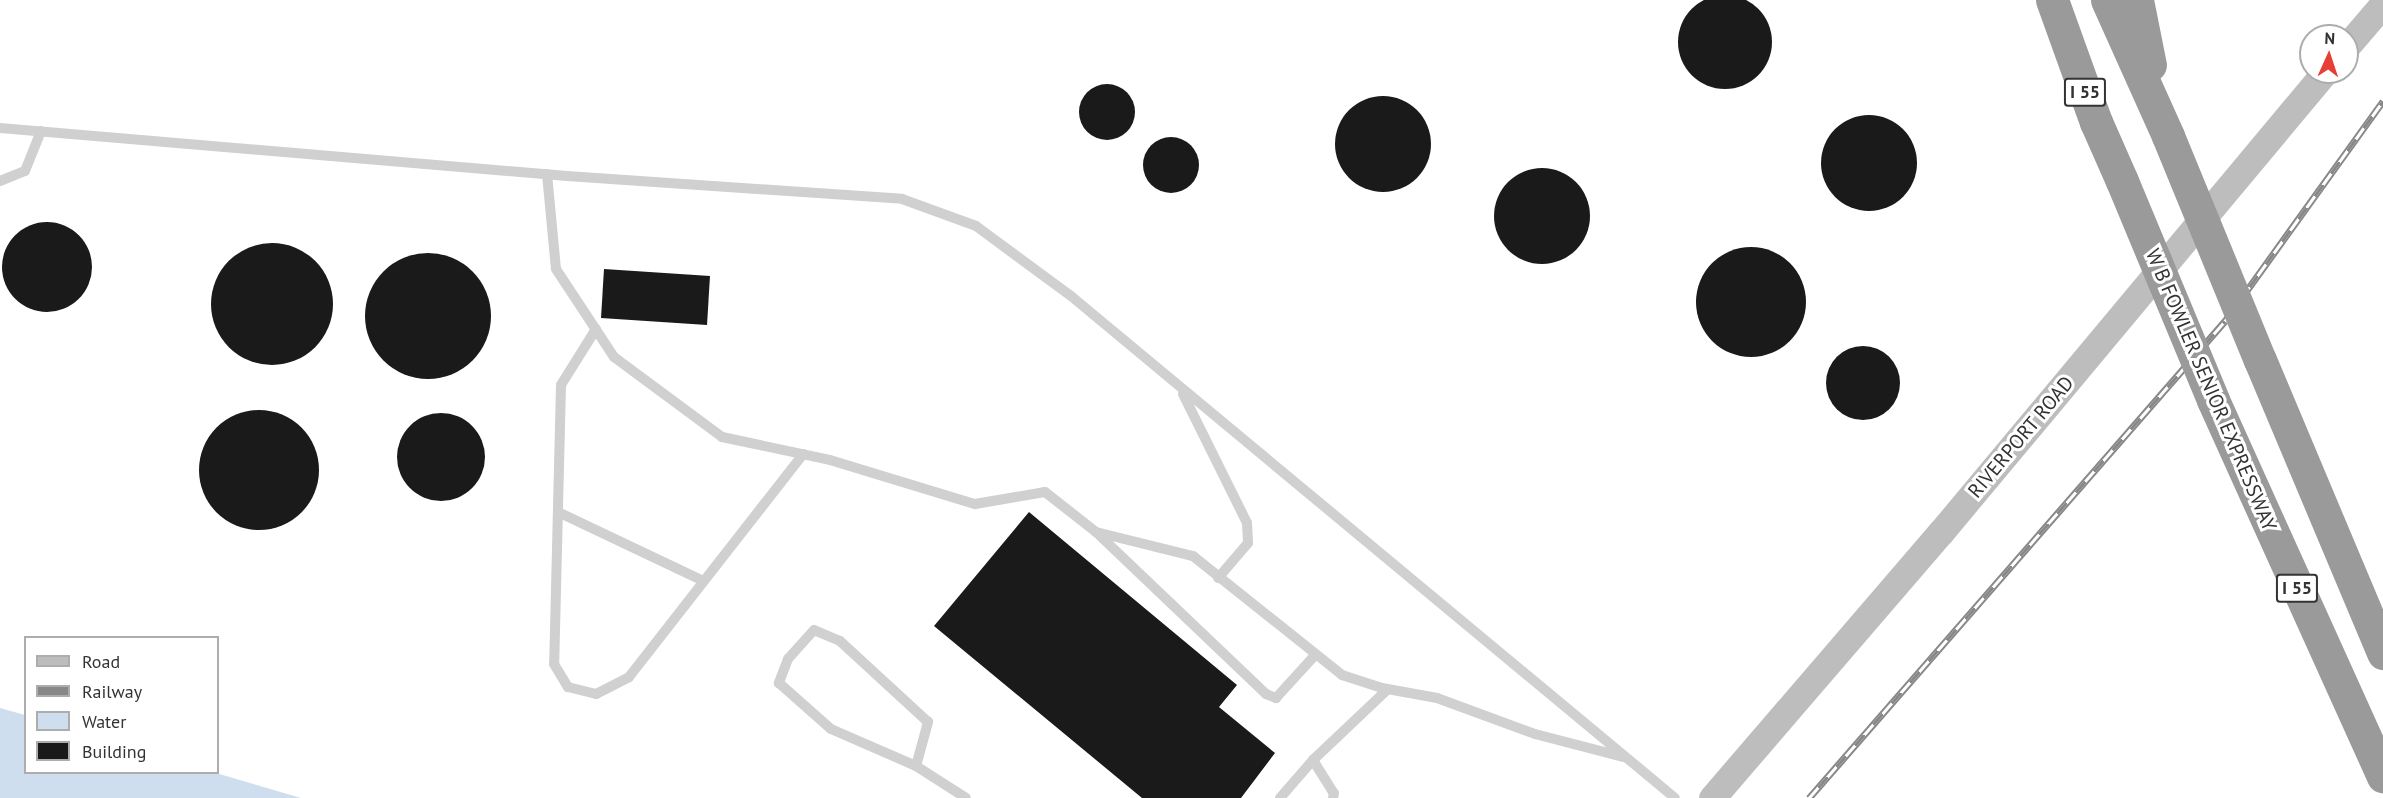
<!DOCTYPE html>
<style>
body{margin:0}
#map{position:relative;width:2383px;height:798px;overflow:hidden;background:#fff;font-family:"PT Sans",sans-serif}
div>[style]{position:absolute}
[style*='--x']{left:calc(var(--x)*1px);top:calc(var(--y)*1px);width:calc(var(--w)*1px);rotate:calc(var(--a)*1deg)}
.water>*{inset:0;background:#cedeee}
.building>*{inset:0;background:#1a1a1a}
.round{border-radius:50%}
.lane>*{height:10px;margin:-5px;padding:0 5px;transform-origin:5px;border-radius:5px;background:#d0d0d0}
.secondary>*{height:27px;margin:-13.5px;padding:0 13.5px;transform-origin:13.5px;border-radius:13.5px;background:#bdbdbd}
.highway>*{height:33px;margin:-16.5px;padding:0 16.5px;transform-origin:16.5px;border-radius:16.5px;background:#9a9a9a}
.rail>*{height:7px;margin-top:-3.5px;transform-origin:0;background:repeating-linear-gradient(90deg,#fff 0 14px,#888 0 28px);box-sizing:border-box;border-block:2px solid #888}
.highway-bridge>*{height:33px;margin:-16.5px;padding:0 16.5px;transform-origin:16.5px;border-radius:16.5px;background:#9a9a9a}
span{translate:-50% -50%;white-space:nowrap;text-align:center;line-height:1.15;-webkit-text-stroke:6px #fff;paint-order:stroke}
.shield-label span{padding:2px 4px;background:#fff;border:2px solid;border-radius:4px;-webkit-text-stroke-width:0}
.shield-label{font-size:18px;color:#333;font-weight:700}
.street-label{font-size:20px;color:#333}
.legend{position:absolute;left:24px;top:636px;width:195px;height:138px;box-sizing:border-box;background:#fff;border:2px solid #adadad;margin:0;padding:8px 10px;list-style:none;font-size:18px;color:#333}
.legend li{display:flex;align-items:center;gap:12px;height:30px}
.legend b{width:30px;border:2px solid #adadad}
.north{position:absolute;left:2299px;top:24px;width:60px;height:60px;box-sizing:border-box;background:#fff;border:2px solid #adadad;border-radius:50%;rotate:3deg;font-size:16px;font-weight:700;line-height:24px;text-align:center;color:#333}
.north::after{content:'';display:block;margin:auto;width:21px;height:27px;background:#e63f38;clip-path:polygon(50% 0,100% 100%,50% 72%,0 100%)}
</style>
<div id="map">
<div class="water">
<div style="clip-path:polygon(0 708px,25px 715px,26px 772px,216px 773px,301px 798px,0 798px)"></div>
</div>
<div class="building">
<div class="round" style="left:1678px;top:-5px;width:94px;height:94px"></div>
<div class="round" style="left:1079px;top:84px;width:56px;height:56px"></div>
<div class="round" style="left:1335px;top:96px;width:96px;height:96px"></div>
<div class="round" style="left:1821px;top:115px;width:96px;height:96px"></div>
<div class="round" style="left:1143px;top:137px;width:56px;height:56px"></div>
<div class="round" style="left:1494px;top:168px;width:96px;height:96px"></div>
<div class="round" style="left:2px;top:222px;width:90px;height:90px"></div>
<div class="round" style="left:211px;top:243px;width:122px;height:122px"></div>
<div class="round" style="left:1696px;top:247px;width:110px;height:110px"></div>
<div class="round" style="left:365px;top:253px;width:126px;height:126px"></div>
<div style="clip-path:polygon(604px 269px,710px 276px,707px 325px,601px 318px)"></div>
<div class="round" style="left:1826px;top:346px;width:74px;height:74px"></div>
<div class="round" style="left:199px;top:410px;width:120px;height:120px"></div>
<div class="round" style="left:397px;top:413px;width:88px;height:88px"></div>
<div style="clip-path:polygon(1029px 512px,1237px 685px,1219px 707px,1275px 753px,1241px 798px,1142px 798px,934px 626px)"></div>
</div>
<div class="lane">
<div style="--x:0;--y:128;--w:569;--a:4.84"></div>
<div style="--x:567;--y:176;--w:336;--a:3.9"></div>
<div style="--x:902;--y:199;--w:79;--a:20"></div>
<div style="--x:976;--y:226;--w:118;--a:36.4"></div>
<div style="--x:1071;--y:296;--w:785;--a:39.73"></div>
<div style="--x:547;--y:174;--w:95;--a:84.6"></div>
<div style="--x:556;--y:269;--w:105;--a:56.6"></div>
<div style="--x:614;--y:357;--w:134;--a:36.5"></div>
<div style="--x:722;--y:437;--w:110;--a:12"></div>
<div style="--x:830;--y:460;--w:152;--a:16.9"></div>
<div style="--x:975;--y:504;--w:71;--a:-9.7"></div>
<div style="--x:1045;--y:492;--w:65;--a:38.1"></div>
<div style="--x:1096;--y:532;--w:235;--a:43.6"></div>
<div style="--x:1266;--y:694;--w:11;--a:22"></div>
<div style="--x:1276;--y:698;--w:59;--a:-47.7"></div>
<div style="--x:0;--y:181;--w:27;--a:-22"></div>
<div style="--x:25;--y:171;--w:43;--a:-68.2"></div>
<div style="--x:596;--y:329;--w:66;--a:122"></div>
<div style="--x:561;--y:385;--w:279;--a:91.4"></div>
<div style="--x:554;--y:664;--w:27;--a:59"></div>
<div style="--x:568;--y:687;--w:29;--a:14"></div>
<div style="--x:596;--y:694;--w:37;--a:-27"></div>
<div style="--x:629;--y:677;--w:283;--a:-52"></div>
<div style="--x:1183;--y:394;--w:144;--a:63.6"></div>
<div style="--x:1247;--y:523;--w:20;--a:87"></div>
<div style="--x:1248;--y:543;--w:46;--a:130.6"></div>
<div style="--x:558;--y:512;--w:161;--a:25.4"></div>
<div style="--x:1096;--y:532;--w:100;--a:13.9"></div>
<div style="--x:1193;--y:556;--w:191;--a:38.6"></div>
<div style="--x:1342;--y:675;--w:42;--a:18"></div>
<div style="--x:1382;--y:688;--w:56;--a:10.3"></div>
<div style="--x:1437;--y:698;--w:104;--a:20.2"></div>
<div style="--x:1535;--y:734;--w:91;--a:14.6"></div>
<div style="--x:1313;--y:760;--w:39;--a:58"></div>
<div style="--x:1334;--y:793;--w:5;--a:101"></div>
<div style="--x:916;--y:766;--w:46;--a:-74.7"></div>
<div style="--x:928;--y:722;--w:120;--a:-137.4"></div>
<div style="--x:840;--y:641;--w:28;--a:-157"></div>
<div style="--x:814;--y:630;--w:39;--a:132"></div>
<div style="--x:788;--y:659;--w:26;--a:111"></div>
<div style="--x:779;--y:683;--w:69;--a:41.5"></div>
<div style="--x:831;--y:729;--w:93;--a:23.5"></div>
<div style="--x:916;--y:766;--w:59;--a:32.6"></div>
<div style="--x:1280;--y:798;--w:50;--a:-49"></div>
<div style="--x:1313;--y:760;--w:103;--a:-43.4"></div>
</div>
<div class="secondary">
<div style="--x:2347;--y:46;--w:55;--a:-49.4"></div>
<div style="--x:1712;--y:798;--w:351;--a:-49.3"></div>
<div style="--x:1941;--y:532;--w:599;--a:-50.15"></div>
</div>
<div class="highway">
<div style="--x:2052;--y:0;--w:130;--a:70.2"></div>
<div style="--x:2096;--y:122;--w:64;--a:66.2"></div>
<div style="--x:2107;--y:0;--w:149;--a:65.8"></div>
<div style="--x:2137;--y:0;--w:66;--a:78.7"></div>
<div style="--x:2260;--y:360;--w:318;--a:67.2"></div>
<div style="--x:2213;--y:400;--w:413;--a:65.7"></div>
</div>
<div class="rail">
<div style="--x:1809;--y:798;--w:633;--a:-48.91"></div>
<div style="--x:2225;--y:321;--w:271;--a:-54.3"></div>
</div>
<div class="highway-bridge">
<div style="--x:2168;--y:136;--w:242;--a:67.7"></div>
<div style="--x:2122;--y:181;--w:237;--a:67.4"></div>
</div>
<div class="shield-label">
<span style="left:2085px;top:92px">I 55</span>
<span style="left:2297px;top:588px">I 55</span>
</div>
<div class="street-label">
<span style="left:2211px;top:390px;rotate:67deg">W B FOWLER SENIOR EXPRESSWAY</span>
<span style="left:2021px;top:437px;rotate:-50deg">RIVERPORT ROAD</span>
</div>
<ul class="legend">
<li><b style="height:8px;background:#bdbdbd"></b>Road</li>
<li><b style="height:8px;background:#888"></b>Railway</li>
<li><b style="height:16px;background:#cedeee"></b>Water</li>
<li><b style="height:16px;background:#1a1a1a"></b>Building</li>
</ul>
<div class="north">N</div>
</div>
